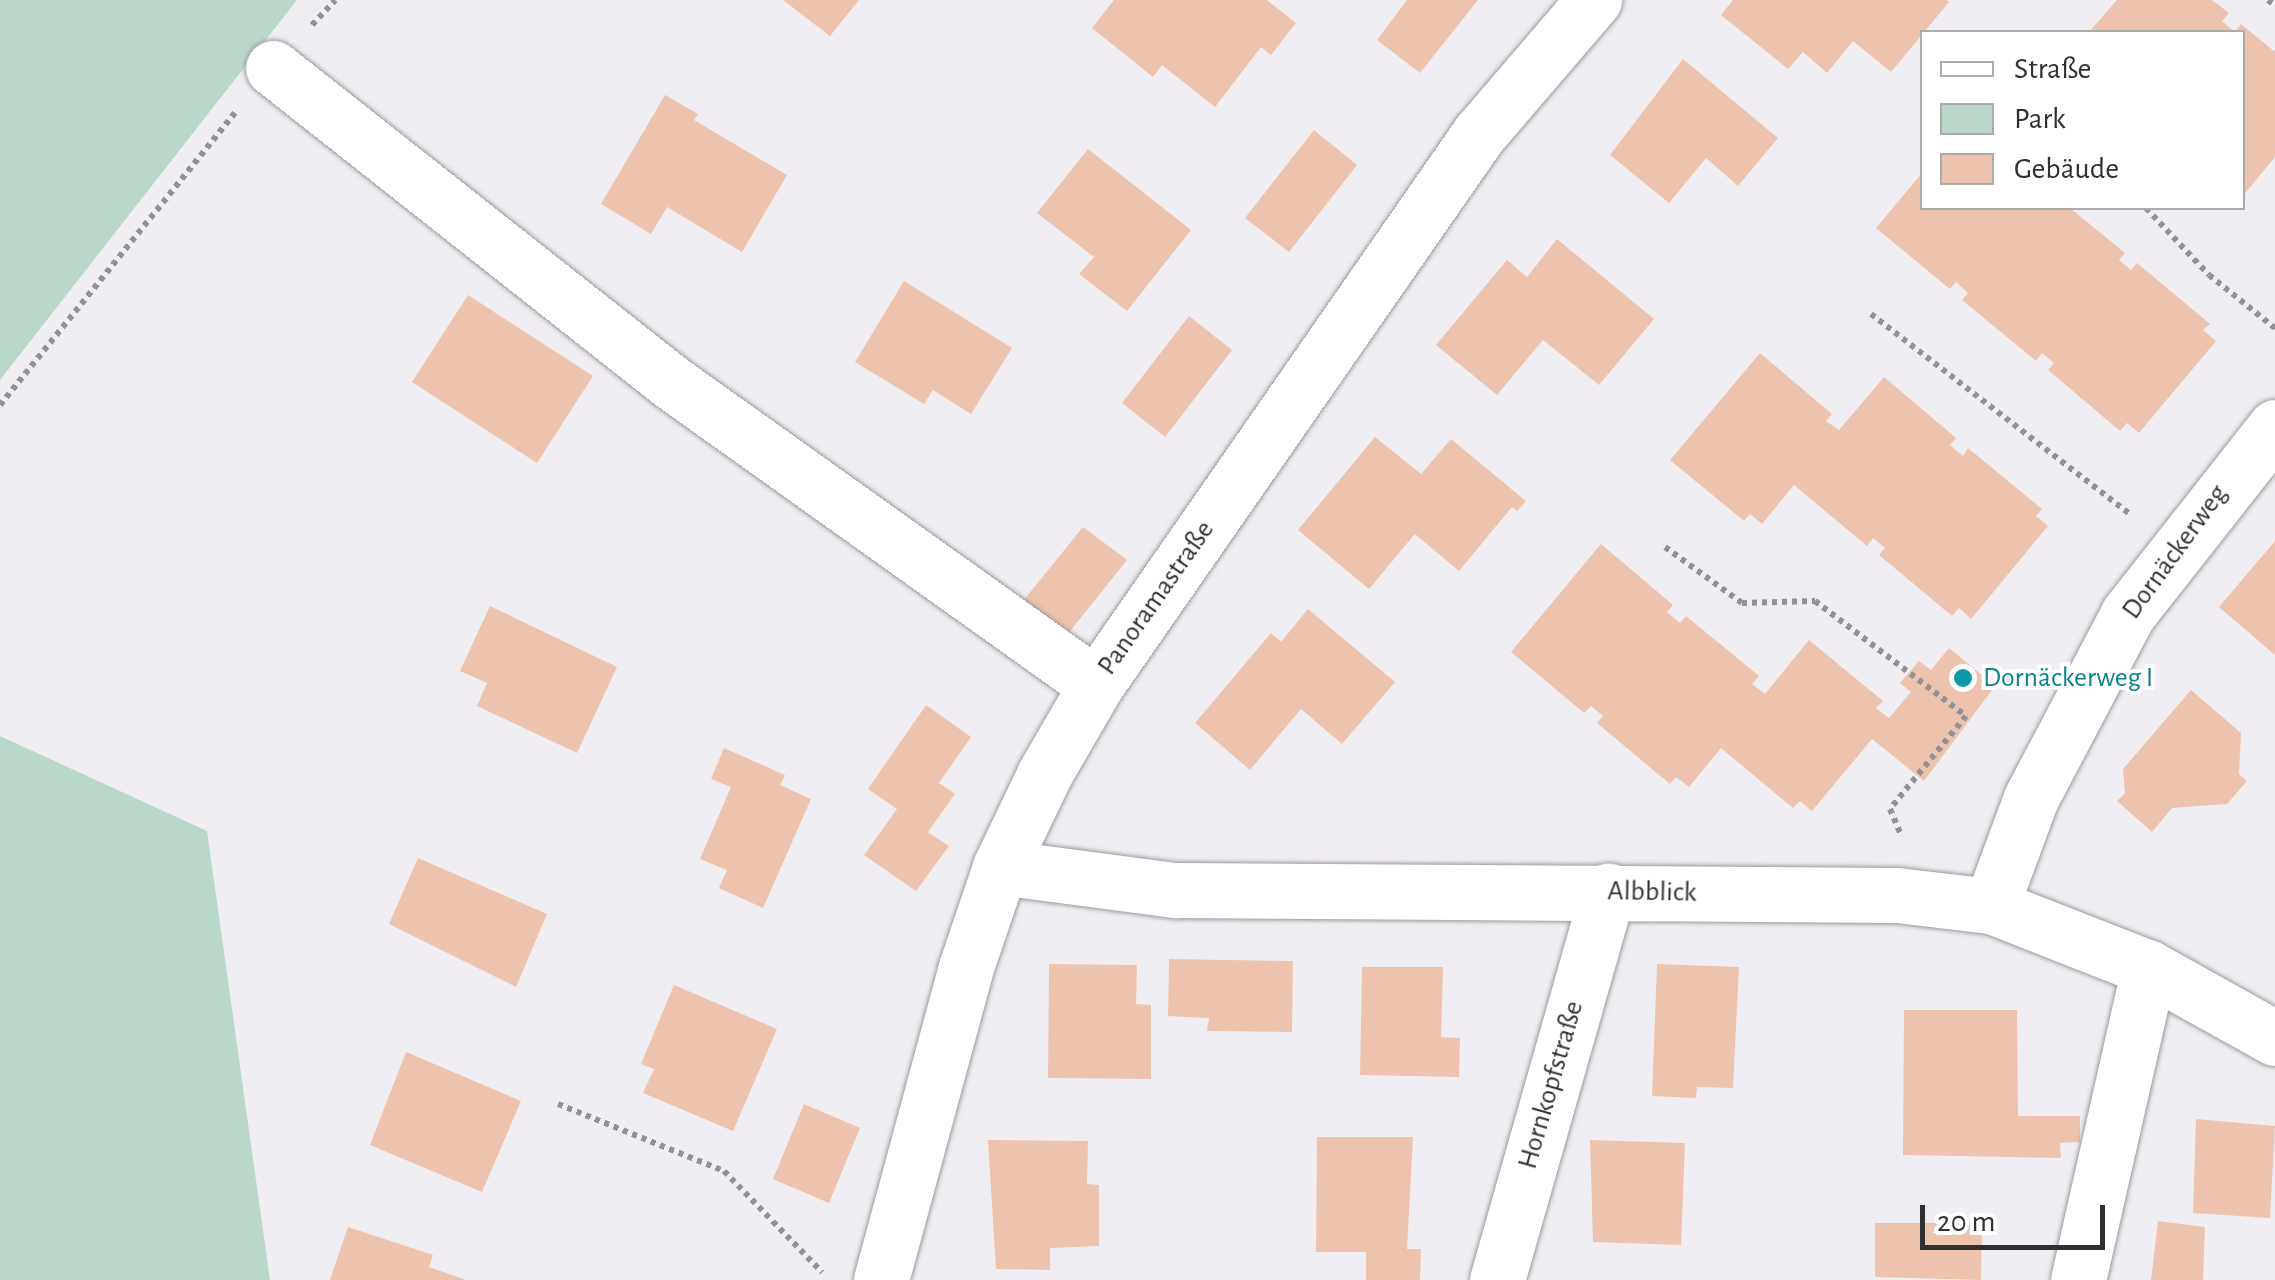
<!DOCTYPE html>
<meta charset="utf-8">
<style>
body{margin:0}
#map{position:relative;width:2275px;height:1280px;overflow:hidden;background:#f1eef3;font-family:"Alegreya Sans",sans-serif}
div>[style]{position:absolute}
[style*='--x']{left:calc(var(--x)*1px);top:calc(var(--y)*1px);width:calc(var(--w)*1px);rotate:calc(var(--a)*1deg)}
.green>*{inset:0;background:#bad8c9}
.building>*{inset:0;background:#eec3ad}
.path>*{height:6px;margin-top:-3px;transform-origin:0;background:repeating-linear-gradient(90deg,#939195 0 5px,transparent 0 10px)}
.roads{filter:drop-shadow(0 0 2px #9c999e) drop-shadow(0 0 2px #9c999e)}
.minor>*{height:55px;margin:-27.5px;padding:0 27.5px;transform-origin:27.5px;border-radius:27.5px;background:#fff}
.dots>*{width:28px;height:28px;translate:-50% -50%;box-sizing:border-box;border:5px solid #fff;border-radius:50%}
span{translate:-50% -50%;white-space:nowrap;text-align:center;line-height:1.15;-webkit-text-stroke:8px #fff;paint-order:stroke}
.street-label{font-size:28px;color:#302f31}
.culture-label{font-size:28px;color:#0d838f}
.left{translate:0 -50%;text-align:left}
.legend{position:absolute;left:1920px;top:30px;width:325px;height:180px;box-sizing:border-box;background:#fff;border:2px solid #acacad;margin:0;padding:12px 18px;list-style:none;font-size:30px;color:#302f31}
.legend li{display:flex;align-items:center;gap:20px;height:50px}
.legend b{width:50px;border:2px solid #acacad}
.scale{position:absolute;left:1920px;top:1205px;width:185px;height:45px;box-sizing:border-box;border:5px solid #302f31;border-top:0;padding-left:12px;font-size:30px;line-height:35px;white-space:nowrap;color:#302f31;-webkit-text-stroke:8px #fff;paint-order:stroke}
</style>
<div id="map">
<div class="green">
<div style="clip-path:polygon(0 0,297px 0,0 380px)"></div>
<div style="clip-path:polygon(0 736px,207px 831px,270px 1280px,0 1280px)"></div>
</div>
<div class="building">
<div style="clip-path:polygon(783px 0,859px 0,830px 36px)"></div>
<div style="clip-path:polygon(1114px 0,1267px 0,1296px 23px,1271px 55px,1261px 47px,1215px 107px,1162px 65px,1153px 77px,1092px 28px)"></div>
<div style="clip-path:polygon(1407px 0,1478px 0,1420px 73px,1377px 40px)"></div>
<div style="clip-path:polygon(1733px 0,1946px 0,1949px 2px,1891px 72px,1853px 41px,1827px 73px,1803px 52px,1788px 69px,1721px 15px)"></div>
<div style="clip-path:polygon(2117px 0,2212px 0,2229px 13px,2222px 21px,2235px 32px,2241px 24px,2275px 52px,2275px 157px,2242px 197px,2242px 32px,2089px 32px)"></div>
<div style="clip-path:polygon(1683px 59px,1778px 138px,1738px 186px,1706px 158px,1669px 203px,1610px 155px)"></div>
<div style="clip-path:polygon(665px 95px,698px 114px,694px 120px,787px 175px,742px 252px,667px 207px,651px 234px,601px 204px)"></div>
<div style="clip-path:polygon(1314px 130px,1357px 165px,1289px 252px,1245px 218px)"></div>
<div style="clip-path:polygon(1088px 149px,1191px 230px,1127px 311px,1079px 274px,1094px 257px,1037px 213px)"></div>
<div style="clip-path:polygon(1922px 173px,1922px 208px,2070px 208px,2125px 253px,2119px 260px,2131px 270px,2137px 263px,2210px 324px,2203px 330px,2216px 341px,2139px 433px,2127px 423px,2120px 431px,2048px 370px,2054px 363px,2042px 353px,2036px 361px,1962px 300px,1968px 293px,1956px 282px,1950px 289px,1876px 228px)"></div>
<div style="clip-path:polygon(1557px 239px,1654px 319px,1599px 385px,1543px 340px,1497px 395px,1436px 345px,1507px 260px,1527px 277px)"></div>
<div style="clip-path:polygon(904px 281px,1012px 348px,971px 414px,933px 390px,924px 404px,855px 362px)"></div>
<div style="clip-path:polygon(468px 295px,593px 376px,537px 463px,412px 382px)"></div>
<div style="clip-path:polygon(1189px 316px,1232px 350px,1165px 437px,1122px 403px)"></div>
<div style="clip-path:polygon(1760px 353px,1832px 414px,1826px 421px,1839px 430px,1884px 377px,1956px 438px,1950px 445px,1963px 456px,1968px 448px,2042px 509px,2036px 516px,2048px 526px,1971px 619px,1959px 608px,1952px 616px,1879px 555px,1885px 548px,1873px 538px,1867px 546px,1794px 485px,1762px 524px,1750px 514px,1744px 521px,1670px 460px)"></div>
<div style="clip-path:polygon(1375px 437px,1421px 474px,1451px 439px,1526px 501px,1517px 511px,1512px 507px,1459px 571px,1415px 534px,1369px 589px,1298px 530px)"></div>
<div style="clip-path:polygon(1083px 527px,1127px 560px,1063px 640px,1019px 606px)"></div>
<div style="clip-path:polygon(2275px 541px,2275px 655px,2219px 607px)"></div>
<div style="clip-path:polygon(1601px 544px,1673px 605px,1667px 612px,1680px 623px,1686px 616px,1759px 676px,1752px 684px,1765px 694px,1809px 640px,1883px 701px,1876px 708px,1889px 718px,1911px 692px,1900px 683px,1919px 661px,1931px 670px,1949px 648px,1995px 686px,1924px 781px,1872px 739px,1812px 811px,1800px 801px,1793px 808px,1721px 748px,1689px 787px,1676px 777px,1670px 784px,1597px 723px,1603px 716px,1591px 706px,1584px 713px,1511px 652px)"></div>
<div style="clip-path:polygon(490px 606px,617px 667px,577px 753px,477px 706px,487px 683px,460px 671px)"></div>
<div style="clip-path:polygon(1308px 609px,1395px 682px,1342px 744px,1301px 709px,1250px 770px,1195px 723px,1271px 633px,1281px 642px)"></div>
<div style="clip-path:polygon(2191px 690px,2241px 733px,2239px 774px,2247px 781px,2227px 804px,2172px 808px,2152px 832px,2117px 801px,2125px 793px,2123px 769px)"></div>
<div style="clip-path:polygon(926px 705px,971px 737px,939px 783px,955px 794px,928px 832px,949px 846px,916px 891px,864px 855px,897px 809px,868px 789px)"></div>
<div style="clip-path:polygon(724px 748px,785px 775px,780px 785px,811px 799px,763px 908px,719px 888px,727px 870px,700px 859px,731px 787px,711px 779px)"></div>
<div style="clip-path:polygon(418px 858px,547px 914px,516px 987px,389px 924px)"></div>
<div style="clip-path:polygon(1169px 959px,1293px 961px,1292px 1032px,1207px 1031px,1209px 1018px,1168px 1016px)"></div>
<div style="clip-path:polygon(1049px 964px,1137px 965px,1136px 1004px,1151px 1005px,1151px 1079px,1048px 1078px)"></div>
<div style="clip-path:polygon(1657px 964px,1739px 967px,1733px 1088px,1697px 1087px,1696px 1098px,1652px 1096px)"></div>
<div style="clip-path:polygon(1362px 967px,1443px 967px,1441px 1037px,1460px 1038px,1459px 1077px,1360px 1075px)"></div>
<div style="clip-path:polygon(674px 985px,777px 1029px,733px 1131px,643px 1093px,654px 1069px,641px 1064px)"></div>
<div style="clip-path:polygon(1904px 1010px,2017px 1010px,2018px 1116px,2080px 1116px,2080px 1142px,2060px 1143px,2061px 1158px,1903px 1155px)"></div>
<div style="clip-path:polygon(406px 1052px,521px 1101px,482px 1192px,370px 1145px)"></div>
<div style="clip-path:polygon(804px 1104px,860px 1128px,829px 1203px,773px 1179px)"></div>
<div style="clip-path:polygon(2196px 1119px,2275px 1126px,2270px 1218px,2193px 1213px)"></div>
<div style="clip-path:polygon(1317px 1137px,1413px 1137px,1407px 1249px,1421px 1249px,1420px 1280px,1366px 1280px,1366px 1252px,1316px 1252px)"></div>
<div style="clip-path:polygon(988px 1140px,1088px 1141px,1087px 1184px,1099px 1185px,1099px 1246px,1050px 1248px,1050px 1270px,996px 1269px)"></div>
<div style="clip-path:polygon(1590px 1140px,1685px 1143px,1681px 1245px,1593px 1242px)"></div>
<div style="clip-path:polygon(2158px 1221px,2205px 1227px,2203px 1280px,2151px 1280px)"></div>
<div style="clip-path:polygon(1875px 1223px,1982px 1223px,1981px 1280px,1875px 1277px)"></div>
<div style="clip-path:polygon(348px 1227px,433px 1255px,429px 1267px,466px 1280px,330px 1280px)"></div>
</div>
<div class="path">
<div style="--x:2268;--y:0;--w:9;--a:36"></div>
<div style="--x:312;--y:25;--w:34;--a:-47"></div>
<div style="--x:2146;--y:208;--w:92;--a:46.8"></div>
<div style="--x:2209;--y:275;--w:85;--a:38.8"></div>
<div style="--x:1871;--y:314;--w:329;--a:37.7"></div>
<div style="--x:0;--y:405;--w:375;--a:-51.2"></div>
<div style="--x:1665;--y:547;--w:95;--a:36"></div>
<div style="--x:1742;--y:603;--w:73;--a:-1.6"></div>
<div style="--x:1815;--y:601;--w:190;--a:37.3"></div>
<div style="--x:1966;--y:716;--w:120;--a:129.3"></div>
<div style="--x:1890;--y:809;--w:30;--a:67"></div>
<div style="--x:558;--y:1104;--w:179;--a:22"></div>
<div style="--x:724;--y:1171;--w:141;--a:45.9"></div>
</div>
<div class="roads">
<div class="minor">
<div style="--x:273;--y:68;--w:507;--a:38.27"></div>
<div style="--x:671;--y:382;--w:522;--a:35.49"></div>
<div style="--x:1000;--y:867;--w:177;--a:7.5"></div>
<div style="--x:1175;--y:890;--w:722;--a:0.4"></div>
<div style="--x:1897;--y:895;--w:95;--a:6.7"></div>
<div style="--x:1991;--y:906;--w:170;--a:21.4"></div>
<div style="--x:2149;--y:968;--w:144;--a:29.1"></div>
<div style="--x:1991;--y:906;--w:115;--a:-69.7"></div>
<div style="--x:2031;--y:798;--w:208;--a:-62.2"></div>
<div style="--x:2128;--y:614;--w:238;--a:-51.8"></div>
<div style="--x:881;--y:1280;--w:321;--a:-74.8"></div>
<div style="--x:965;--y:970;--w:109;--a:-71.2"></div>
<div style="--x:1000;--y:867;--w:104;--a:-64.4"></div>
<div style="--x:1045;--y:773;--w:102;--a:-59.9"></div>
<div style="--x:1096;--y:685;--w:671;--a:-55.2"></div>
<div style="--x:1479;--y:134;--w:177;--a:-49.4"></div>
<div style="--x:1497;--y:1280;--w:405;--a:-74.1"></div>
<div style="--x:2078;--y:1280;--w:320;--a:-77.2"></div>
</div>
</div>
<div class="dots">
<div style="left:1963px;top:678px;background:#0f9aa8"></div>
</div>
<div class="street-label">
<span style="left:2175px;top:552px;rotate:-54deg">Dornäckerweg</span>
<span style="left:1156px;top:598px;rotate:-55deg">Panoramastraße</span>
<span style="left:1652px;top:892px;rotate:1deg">Albblick</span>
<span style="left:1551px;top:1085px;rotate:-74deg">Hornkopfstraße</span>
</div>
<div class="culture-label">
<span class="left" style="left:1983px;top:678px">Dornäckerweg I</span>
</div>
<ul class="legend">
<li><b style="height:12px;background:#fff"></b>Straße</li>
<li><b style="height:28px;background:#bad8c9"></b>Park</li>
<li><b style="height:28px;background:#eec3ad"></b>Gebäude</li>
</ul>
<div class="scale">20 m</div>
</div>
